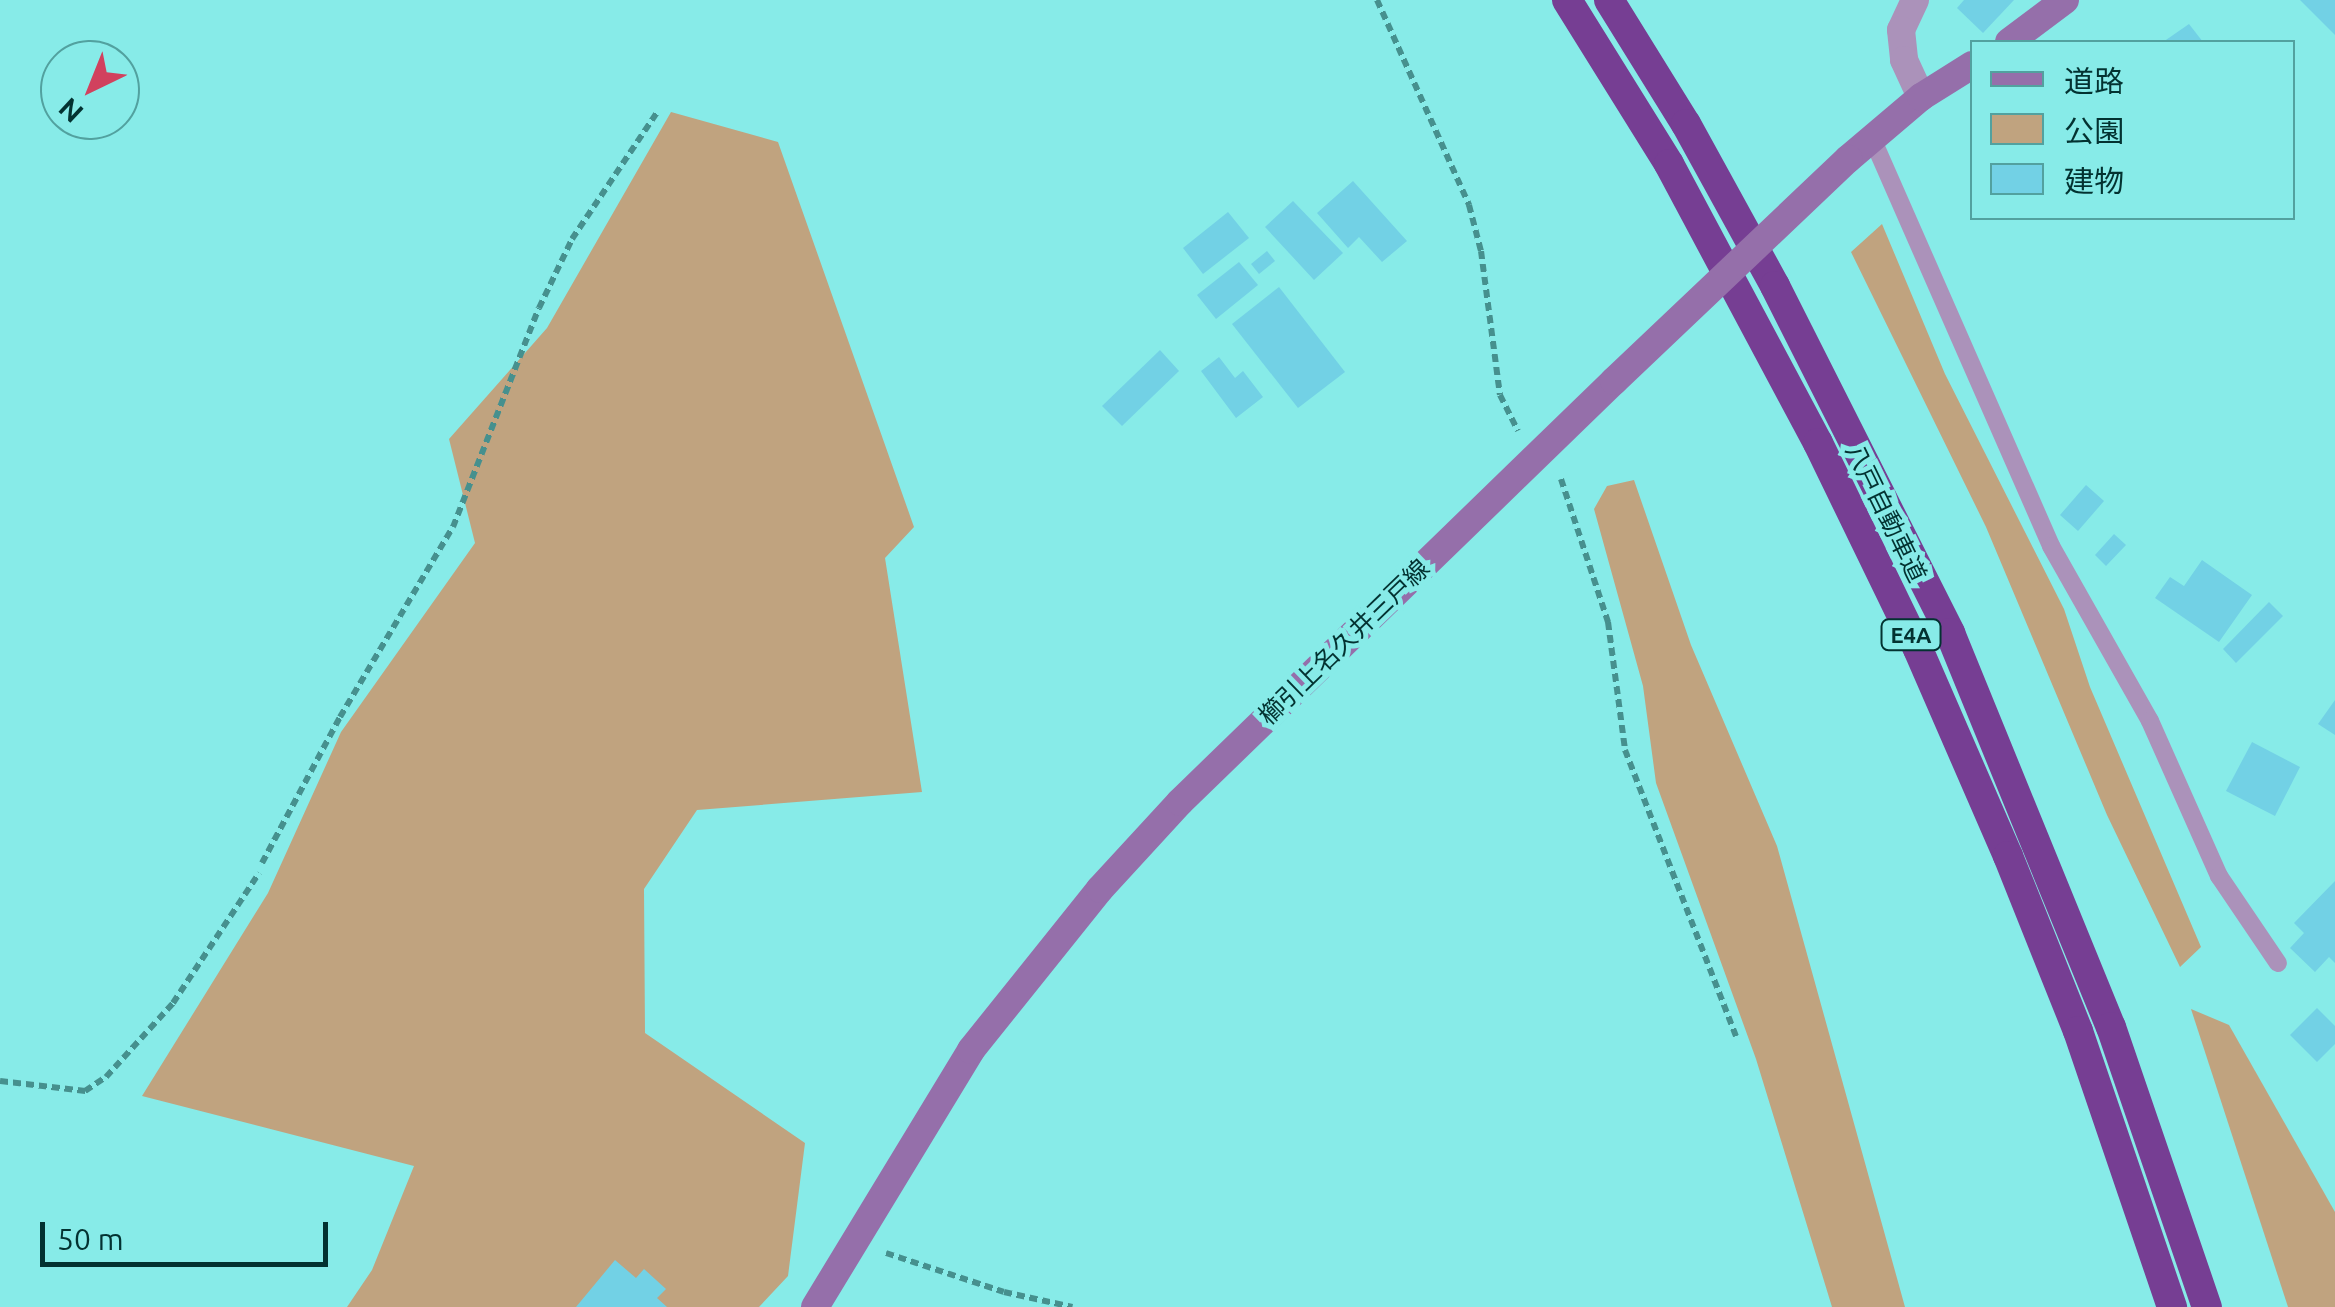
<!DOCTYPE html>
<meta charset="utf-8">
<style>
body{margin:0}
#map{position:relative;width:2335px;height:1307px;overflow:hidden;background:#87ebe8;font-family:Ubuntu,"Noto Sans JP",sans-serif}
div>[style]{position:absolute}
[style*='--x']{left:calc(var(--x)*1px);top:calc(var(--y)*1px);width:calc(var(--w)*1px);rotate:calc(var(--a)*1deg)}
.green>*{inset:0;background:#c0a37f}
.building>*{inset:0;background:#72d1e5}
.path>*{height:6px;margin-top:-3px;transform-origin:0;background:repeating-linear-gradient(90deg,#46908e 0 8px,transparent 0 13px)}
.service>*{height:18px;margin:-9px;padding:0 9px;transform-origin:9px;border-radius:9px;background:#ab92ba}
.minor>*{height:28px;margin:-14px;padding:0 14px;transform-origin:14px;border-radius:14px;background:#ab92ba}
.secondary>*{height:28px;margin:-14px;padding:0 14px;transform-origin:14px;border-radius:14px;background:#956faa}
.motorway>*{height:30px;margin:-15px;padding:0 15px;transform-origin:15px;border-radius:15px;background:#763e93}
.secondary-bridge>*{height:28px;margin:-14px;padding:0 14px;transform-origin:14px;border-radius:14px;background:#956faa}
span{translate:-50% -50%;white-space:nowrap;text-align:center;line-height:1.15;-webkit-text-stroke:10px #87ebe8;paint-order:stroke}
.shield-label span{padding:2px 8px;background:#87ebe8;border:2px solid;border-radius:8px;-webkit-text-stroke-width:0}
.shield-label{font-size:22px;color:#033231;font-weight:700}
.street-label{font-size:25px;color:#033231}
.legend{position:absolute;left:1970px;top:40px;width:325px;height:180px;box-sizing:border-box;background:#87ebe8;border:2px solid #52a19f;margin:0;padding:12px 18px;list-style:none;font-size:30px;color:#033231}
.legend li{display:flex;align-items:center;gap:20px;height:50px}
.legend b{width:50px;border:2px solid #52a19f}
.north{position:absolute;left:40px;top:40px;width:100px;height:100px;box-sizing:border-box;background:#87ebe8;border:2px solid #52a19f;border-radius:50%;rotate:223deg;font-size:28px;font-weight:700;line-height:40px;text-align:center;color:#033231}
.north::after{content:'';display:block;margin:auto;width:35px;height:45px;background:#d1415e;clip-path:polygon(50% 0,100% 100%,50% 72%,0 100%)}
.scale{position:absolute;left:40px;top:1222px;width:288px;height:45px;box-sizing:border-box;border:5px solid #033231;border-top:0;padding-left:12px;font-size:30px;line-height:35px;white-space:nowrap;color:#033231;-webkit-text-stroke:8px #87ebe8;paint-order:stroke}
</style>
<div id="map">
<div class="green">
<div style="clip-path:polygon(671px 112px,778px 142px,914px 527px,885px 558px,922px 792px,697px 810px,644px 889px,645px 1033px,805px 1143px,788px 1276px,759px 1307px,347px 1307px,372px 1270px,414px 1166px,142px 1096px,268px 893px,341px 732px,475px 543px,449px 439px,547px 328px)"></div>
<div style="clip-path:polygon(1882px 224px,1945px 374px,2064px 609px,2090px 687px,2201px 947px,2180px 967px,2107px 815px,1986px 527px,1851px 252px)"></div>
<div style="clip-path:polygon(1634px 480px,1691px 645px,1777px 846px,1905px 1307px,1832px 1307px,1756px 1059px,1656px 783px,1643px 686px,1594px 509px,1607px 486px)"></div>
<div style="clip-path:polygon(2191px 1009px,2229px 1025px,2335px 1212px,2335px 1307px,2288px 1307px)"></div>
</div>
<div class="building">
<div style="clip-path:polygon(1964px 0,2014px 0,1983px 33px,1957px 8px)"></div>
<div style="clip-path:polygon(2300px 0,2335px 0,2335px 35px)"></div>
<div style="clip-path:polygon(2189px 24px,2203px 42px,2163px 42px)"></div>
<div style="clip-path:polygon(1353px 181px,1407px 241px,1382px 262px,1359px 237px,1348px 248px,1317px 213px)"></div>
<div style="clip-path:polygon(1293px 201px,1343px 253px,1314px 280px,1265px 227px)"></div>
<div style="clip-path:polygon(1228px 212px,1249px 238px,1203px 274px,1183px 248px)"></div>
<div style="clip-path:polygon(1267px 251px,1275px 261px,1259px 274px,1251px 264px)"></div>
<div style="clip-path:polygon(1239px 262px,1258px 285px,1216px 319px,1197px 295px)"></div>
<div style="clip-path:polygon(1279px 287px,1345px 372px,1298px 408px,1232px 324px)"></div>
<div style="clip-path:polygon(1160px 350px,1179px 371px,1122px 426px,1102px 406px)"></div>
<div style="clip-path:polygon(1219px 357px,1235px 378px,1243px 371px,1263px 397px,1236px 418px,1201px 371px)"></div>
<div style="clip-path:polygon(2086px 485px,2104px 501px,2078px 531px,2060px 515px)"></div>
<div style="clip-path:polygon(2114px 534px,2126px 545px,2106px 566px,2095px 555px)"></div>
<div style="clip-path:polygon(2202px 560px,2252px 595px,2219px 642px,2155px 598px,2170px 577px,2184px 586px)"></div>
<div style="clip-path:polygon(2269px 602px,2283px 616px,2236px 663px,2223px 649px)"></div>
<div style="clip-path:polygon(2335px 700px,2335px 735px,2318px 724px)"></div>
<div style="clip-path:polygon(2252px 742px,2300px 767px,2275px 816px,2226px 791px)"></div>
<div style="clip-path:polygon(2335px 881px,2335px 963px,2329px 957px,2315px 972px,2290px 948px,2304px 933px,2294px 923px)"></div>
<div style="clip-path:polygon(2317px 1008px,2335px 1026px,2335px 1044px,2317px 1062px,2290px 1035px)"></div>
<div style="clip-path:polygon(615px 1260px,636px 1278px,644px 1269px,666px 1289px,657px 1298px,667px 1307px,576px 1307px)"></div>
</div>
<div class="path">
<div style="--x:1377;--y:0;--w:225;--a:65.8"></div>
<div style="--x:1469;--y:205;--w:48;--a:75.4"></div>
<div style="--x:1481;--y:251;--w:145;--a:82.5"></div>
<div style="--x:1500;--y:395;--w:40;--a:63.4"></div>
<div style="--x:1561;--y:479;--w:151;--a:71.8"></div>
<div style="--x:1608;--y:622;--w:129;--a:82.4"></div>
<div style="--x:1625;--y:750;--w:307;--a:68.8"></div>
<div style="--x:262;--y:863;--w:166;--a:-61.9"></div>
<div style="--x:340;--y:717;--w:221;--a:-59.3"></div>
<div style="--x:453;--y:527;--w:235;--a:-68.6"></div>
<div style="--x:539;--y:308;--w:76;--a:-64.4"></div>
<div style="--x:572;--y:239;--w:154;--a:-56.1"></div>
<div style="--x:0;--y:1081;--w:86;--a:6.7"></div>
<div style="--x:85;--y:1091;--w:25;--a:-34"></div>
<div style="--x:106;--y:1077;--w:100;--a:-47.8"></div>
<div style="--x:173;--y:1003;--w:156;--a:-56.5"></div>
<div style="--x:886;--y:1253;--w:124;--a:18.3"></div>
<div style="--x:1004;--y:1292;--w:70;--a:12.4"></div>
</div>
<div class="service">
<div style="--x:1872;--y:138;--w:446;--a:66.3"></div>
<div style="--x:2051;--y:546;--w:201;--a:60.5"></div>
<div style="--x:2150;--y:721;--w:170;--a:66"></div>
<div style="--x:2219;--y:876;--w:105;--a:55.9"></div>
</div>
<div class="minor">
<div style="--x:1915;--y:0;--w:33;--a:115"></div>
<div style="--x:1901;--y:30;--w:30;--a:84"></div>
<div style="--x:1904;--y:60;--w:41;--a:65.3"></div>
</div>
<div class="secondary">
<div style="--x:2009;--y:42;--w:70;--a:-36.9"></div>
<div style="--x:1848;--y:159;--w:96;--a:-40.3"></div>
<div style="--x:1921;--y:97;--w:60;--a:-32.1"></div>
<div style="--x:815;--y:1307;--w:301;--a:-58.7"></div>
<div style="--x:971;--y:1050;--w:206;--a:-51.3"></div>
<div style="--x:1100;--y:889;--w:118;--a:-47.4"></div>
<div style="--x:1180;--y:802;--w:605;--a:-44.13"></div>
</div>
<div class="motorway">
<div style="--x:1567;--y:0;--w:193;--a:58.1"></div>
<div style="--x:1669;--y:164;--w:316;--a:61.9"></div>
<div style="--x:1818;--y:443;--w:229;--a:64.1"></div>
<div style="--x:1918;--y:649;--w:226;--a:66.5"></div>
<div style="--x:2008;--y:856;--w:188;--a:68.2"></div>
<div style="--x:2078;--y:1031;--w:292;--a:71.2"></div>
<div style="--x:1609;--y:0;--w:146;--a:58.2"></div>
<div style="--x:1686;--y:124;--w:185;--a:61.2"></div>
<div style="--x:1775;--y:286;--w:389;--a:63.2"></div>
<div style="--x:1950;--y:633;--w:426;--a:67.8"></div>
<div style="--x:2111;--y:1027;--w:296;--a:71.1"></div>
</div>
<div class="secondary-bridge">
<div style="--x:1614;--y:381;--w:323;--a:-43.5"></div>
</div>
<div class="shield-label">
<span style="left:1911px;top:635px">E4A</span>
</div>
<div class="street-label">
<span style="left:1886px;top:513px;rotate:64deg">八戸自動車道</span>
<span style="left:1344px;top:642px;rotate:-44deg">櫛引上名久井三戸線</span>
</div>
<ul class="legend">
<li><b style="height:12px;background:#956faa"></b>道路</li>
<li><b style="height:28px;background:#c0a37f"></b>公園</li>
<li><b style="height:28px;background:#72d1e5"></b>建物</li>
</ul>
<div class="north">N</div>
<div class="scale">50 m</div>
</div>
